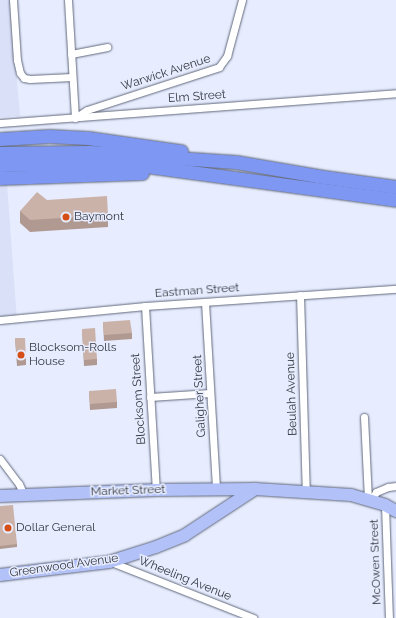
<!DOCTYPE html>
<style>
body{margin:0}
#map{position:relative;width:396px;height:618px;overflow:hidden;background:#e7edff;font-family:Raleway,sans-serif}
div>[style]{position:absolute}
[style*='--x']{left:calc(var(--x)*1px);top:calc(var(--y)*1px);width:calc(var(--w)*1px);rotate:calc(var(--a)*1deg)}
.built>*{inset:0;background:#d9e0f7}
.roads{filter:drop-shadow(0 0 1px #61687b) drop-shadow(0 0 1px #61687b)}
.street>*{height:7px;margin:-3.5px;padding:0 3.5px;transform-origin:3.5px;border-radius:3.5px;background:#fff}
.primary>*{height:12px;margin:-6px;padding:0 6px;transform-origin:6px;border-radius:6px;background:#b2c1f7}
.highway>*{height:13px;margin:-6.5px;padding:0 6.5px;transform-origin:6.5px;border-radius:6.5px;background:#7e97f2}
.wall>*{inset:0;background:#af9991}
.building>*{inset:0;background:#cbb2a9}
.dots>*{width:11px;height:11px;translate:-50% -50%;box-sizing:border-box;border:2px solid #e7edff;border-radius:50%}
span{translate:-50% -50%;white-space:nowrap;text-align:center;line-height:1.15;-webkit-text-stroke:3px #e7edff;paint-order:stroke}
.street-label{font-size:12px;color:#353841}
.poi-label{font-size:12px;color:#353841}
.left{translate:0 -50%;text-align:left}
</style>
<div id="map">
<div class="built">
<div style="clip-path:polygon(0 0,10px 0,20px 116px,0 117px)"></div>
<div style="clip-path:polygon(0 184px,7px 184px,17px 321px,0 322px)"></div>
</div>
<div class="roads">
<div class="street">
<div style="--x:13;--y:0;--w:60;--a:86.2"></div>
<div style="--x:17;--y:60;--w:13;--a:77"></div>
<div style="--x:20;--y:73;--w:6;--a:51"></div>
<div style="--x:24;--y:78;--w:6;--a:9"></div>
<div style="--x:30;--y:79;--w:42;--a:-2.7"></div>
<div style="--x:68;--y:0;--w:118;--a:86.6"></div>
<div style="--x:75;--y:118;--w:14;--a:-34"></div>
<div style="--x:87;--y:110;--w:139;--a:-18"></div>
<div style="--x:219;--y:67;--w:14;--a:-54"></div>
<div style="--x:227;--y:56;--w:58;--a:-75"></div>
<div style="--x:71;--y:54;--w:37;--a:-11"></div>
<div style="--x:0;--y:123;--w:397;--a:-4.3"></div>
<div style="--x:300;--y:295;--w:197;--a:88.3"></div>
<div style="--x:205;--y:302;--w:187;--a:86.6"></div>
<div style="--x:145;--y:306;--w:184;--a:86.6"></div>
<div style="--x:0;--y:320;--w:146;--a:-5.5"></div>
<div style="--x:145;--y:306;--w:252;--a:-3.9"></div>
<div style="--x:150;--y:397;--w:60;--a:-3.8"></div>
<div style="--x:364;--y:417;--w:82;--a:87.2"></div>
<div style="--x:0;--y:459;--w:31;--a:53"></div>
<div style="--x:19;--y:484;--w:12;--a:66"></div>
<div style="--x:371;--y:500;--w:9;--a:-58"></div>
<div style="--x:376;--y:492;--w:13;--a:-23"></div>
<div style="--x:388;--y:487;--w:8;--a:-7"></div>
<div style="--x:385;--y:505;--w:113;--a:88"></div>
<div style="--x:111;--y:562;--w:153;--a:21.5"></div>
</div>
<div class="primary">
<div style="--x:0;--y:496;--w:156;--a:-2.2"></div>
<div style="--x:156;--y:490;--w:99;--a:-0.6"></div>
<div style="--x:255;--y:489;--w:96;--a:3.6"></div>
<div style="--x:351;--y:495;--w:35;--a:16"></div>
<div style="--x:385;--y:505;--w:13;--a:29"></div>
<div style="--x:0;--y:575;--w:110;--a:-6.8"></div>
<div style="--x:109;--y:562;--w:49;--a:-17.7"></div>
<div style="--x:156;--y:547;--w:31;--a:-22"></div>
<div style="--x:185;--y:535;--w:84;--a:-33.3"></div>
</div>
<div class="highway">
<div style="--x:0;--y:139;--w:49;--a:-3.5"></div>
<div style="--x:49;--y:136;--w:39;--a:3"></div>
<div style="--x:88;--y:138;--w:94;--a:8"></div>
<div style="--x:0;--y:153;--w:90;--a:-0.6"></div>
<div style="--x:90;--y:152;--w:146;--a:3.9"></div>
<div style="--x:236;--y:162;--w:89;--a:9.7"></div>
<div style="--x:324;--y:177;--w:73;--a:7.9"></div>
<div style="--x:0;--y:165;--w:97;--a:-1.2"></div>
<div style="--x:97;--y:163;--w:49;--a:3.5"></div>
<div style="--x:146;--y:166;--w:252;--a:7.7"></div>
<div style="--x:0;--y:178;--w:142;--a:-2"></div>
</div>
</div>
<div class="wall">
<div style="clip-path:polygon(47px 200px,108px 215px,108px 227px,30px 232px,20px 223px,20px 211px)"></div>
<div style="clip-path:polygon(103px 322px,132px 333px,132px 339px,104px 341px)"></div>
<div style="clip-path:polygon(82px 329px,97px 359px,97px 365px,84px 366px)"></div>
<div style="clip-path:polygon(15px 338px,26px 359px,26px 365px,17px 366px)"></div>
<div style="clip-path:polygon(89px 391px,117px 402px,117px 408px,90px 410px)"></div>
<div style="clip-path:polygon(0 506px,17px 544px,17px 547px,0 549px)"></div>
</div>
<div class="building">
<div style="clip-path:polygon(37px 192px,47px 200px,107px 196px,108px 215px,30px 220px,20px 211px)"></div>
<div style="clip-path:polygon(130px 320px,132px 333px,104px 335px,103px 322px)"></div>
<div style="clip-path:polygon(95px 328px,97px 359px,84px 360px,82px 329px)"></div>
<div style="clip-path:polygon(15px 338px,25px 338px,26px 359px,17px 359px)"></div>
<div style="clip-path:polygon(116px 389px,117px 402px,90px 404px,89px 391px)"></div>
<div style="clip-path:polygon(13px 505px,17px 544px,0 546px,0 506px)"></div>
</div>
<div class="dots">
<div style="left:66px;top:217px;background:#d44e15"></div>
<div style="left:21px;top:355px;background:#d44e15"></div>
<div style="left:8px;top:528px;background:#d44e15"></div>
</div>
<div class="street-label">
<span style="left:166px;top:73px;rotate:-18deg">Warwick Avenue</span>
<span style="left:197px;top:97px;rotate:-4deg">Elm Street</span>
<span style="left:197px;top:291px;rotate:-4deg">Eastman Street</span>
<span style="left:292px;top:394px;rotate:-92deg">Beulah Avenue</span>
<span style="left:200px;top:396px;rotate:-93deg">Galigher Street</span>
<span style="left:139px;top:399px;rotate:-94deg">Blocksom Street</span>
<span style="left:128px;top:491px;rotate:-2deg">Market Street</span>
<span style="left:376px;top:562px;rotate:-92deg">McOwen Street</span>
<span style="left:64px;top:566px;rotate:-8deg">Greenwood Avenue</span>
<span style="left:185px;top:579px;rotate:22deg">Wheeling Avenue</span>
</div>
<div class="poi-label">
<span class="left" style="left:74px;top:217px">Baymont</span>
<span class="left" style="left:29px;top:355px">Blocksom-Rolls<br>House</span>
<span class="left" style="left:16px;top:528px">Dollar General</span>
</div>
</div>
